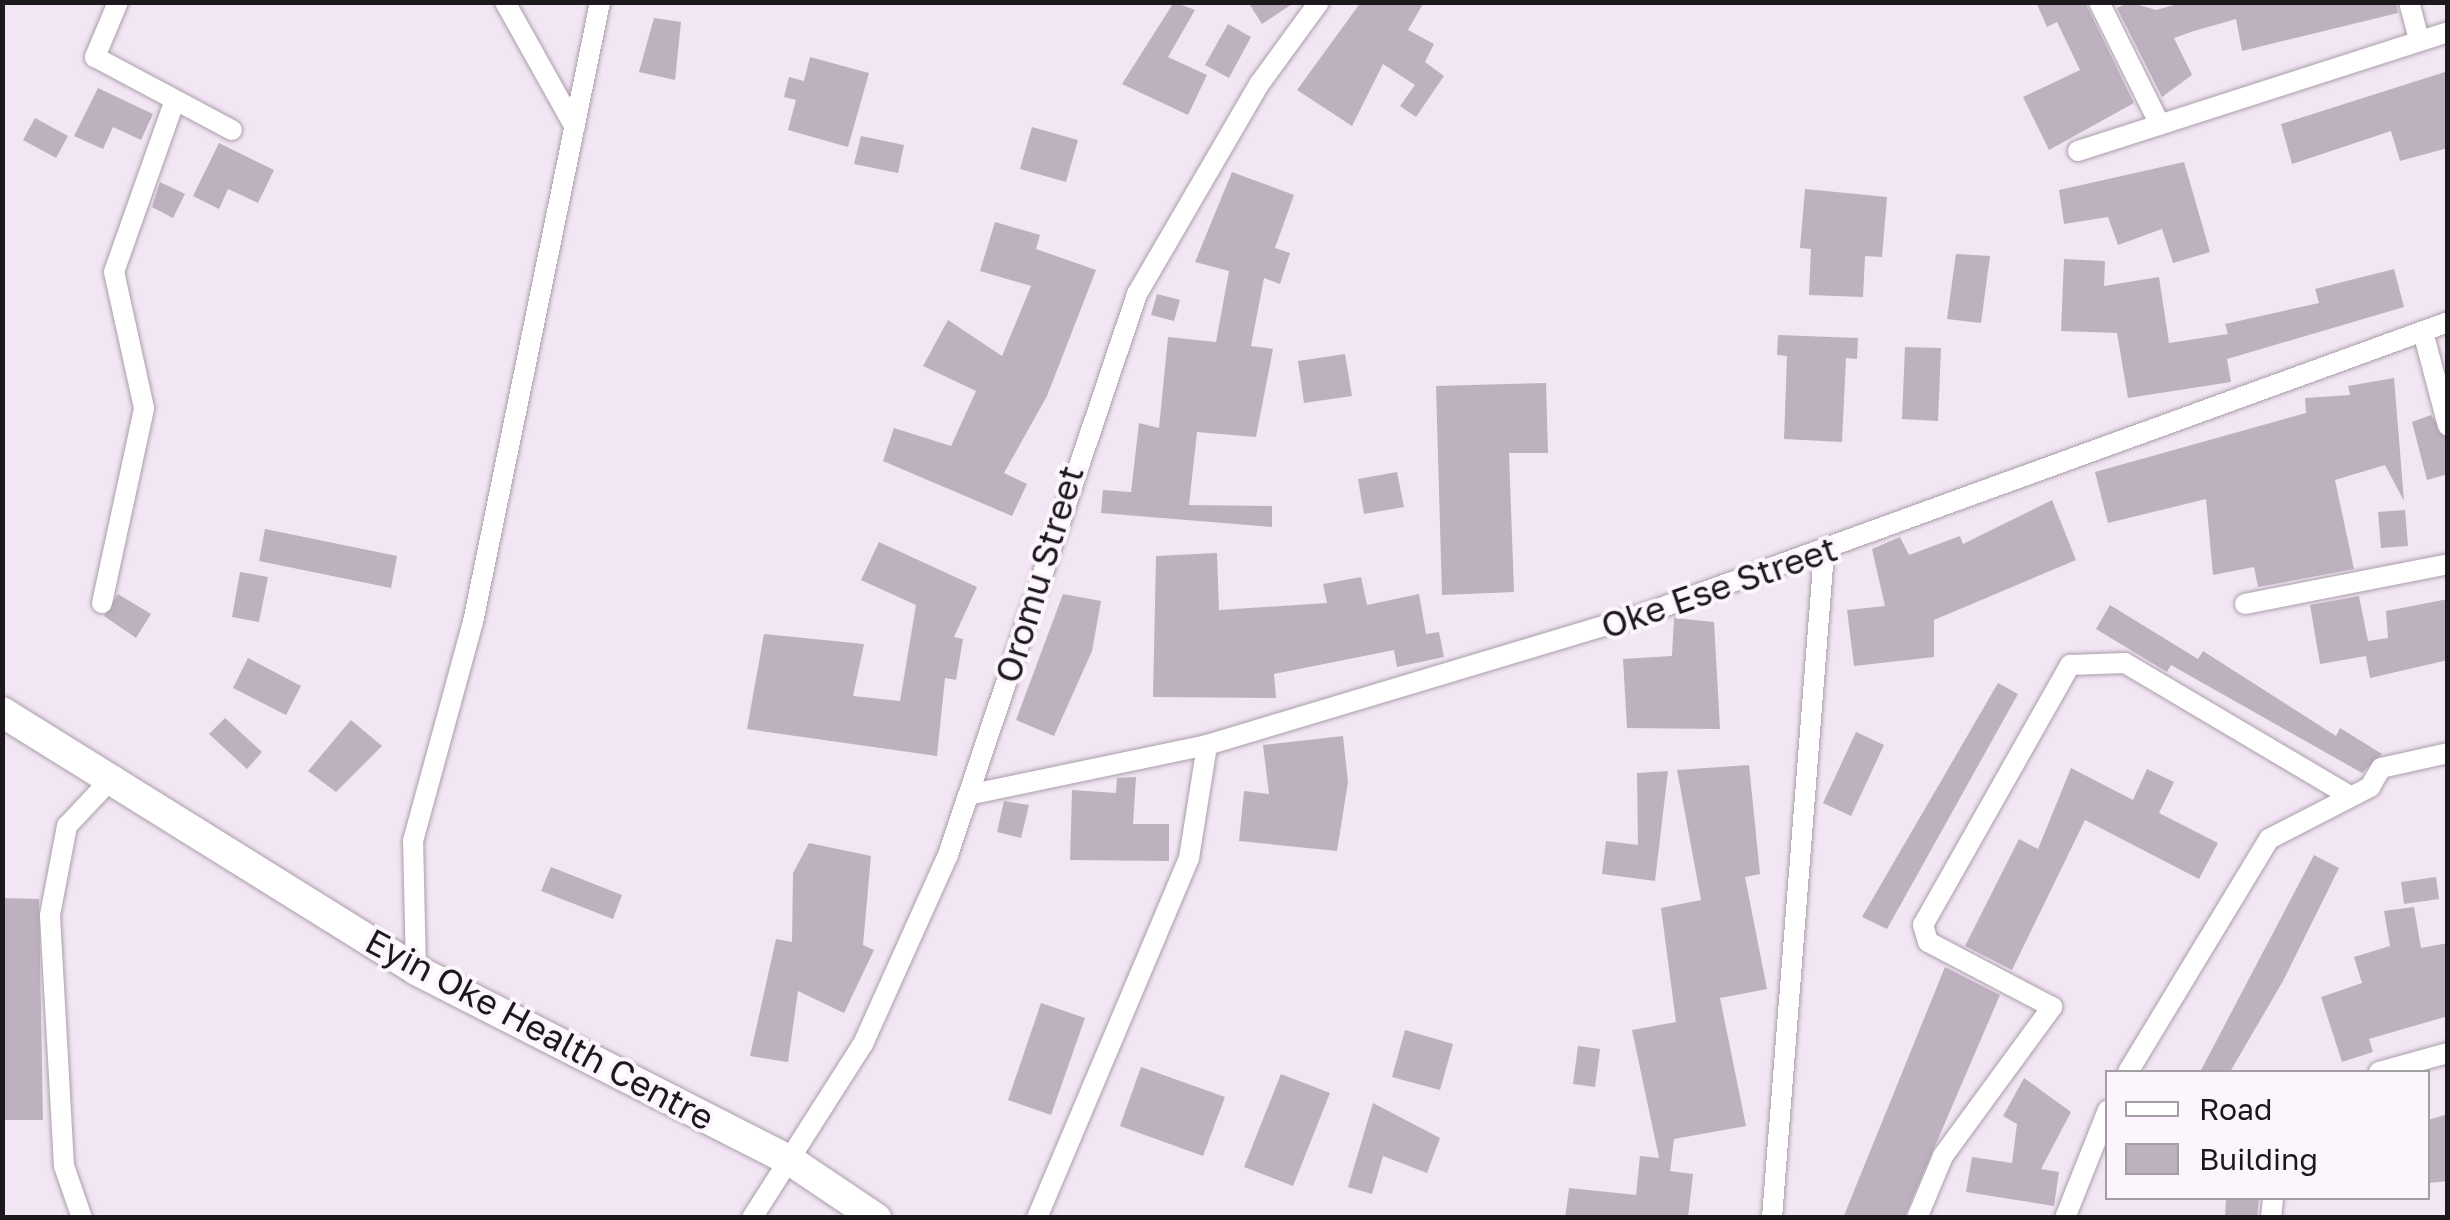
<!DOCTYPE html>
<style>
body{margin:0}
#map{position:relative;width:2450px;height:1220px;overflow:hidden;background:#f3e6f4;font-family:"Golos Text",sans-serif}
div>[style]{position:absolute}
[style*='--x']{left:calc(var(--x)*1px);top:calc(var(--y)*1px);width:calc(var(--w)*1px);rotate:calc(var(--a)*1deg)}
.building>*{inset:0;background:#beb1bf}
.roads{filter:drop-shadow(0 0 2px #aa9eab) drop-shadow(0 0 2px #aa9eab)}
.minor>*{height:20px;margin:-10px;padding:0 10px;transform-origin:10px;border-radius:10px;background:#fff}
.primary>*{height:30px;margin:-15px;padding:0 15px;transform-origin:15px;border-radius:15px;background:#fff}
span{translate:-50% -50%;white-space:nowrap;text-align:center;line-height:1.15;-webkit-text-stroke:8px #fdf5fe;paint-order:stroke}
.street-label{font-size:35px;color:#1d181d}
.frame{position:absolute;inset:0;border:5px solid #1d181d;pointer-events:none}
.legend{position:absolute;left:2105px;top:1070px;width:325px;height:130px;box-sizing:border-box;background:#fdf5fe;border:2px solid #a39da4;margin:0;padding:12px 18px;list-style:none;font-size:30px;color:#1d181d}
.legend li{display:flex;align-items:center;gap:20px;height:50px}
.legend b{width:50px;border:2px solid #a39da4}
</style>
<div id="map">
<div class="building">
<div style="clip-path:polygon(1174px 2px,1195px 10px,1168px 57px,1207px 75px,1188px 115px,1122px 84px)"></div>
<div style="clip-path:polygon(1248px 2px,1295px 2px,1262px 24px)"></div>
<div style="clip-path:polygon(1361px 2px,1424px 2px,1408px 30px,1434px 44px,1425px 62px,1444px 76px,1416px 117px,1400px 106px,1415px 85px,1383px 64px,1352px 126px,1297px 90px)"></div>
<div style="clip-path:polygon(2036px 2px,2085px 2px,2134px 103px,2049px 150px,2023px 97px,2080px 70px,2057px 22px,2047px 27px)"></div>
<div style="clip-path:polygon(2129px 2px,2156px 10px,2185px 2px,2396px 2px,2398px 13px,2242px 51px,2236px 19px,2194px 31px,2174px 38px,2192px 75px,2162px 97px,2117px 8px)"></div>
<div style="clip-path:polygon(654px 18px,681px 22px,675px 80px,639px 72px)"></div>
<div style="clip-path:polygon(1228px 24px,1251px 37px,1229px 78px,1205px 65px)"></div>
<div style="clip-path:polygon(810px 57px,869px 73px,848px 147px,788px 130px,796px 100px,784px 97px,789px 77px,804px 81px)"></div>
<div style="clip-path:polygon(2448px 71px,2448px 148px,2400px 161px,2391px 131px,2292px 164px,2281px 124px)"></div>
<div style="clip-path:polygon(98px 88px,153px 114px,141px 140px,113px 127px,103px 149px,74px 136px)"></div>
<div style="clip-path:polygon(35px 118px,68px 136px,56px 158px,23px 140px)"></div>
<div style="clip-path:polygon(1032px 127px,1078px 140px,1066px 182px,1020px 169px)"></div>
<div style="clip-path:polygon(861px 136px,904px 145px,898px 173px,854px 164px)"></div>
<div style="clip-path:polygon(219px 143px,274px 170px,258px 203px,228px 189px,219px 209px,193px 196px)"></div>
<div style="clip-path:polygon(2184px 162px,2210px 252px,2173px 263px,2162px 229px,2118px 245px,2108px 217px,2064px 224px,2059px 190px)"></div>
<div style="clip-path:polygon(1232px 172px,1294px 195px,1275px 248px,1290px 253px,1280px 284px,1264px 278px,1251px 346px,1273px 349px,1256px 437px,1197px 432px,1189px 505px,1272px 506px,1272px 527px,1101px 513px,1103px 490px,1131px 492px,1139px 423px,1159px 428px,1168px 337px,1216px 342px,1229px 271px,1195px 262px)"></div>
<div style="clip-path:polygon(160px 182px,185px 194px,173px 218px,152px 207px)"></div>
<div style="clip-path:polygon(1805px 189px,1887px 197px,1882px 257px,1865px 256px,1863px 297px,1809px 295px,1811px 249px,1800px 248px)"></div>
<div style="clip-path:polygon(995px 222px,1040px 235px,1036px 249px,1096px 270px,1047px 396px,1004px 473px,1027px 484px,1012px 516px,883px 461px,894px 428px,951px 446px,976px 391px,923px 366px,948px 320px,1002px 356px,1031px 286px,980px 271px)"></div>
<div style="clip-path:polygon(1956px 254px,1990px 256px,1981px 323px,1947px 319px)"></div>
<div style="clip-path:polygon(2064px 259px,2105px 261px,2104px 286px,2159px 277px,2169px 343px,2228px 334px,2225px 324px,2319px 303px,2315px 289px,2394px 269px,2404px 307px,2227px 359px,2231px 382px,2128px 398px,2117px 333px,2061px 331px)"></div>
<div style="clip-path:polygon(1157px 294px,1180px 300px,1174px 321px,1151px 315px)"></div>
<div style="clip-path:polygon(1778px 335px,1858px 338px,1857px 359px,1846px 358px,1842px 442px,1784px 439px,1787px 356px,1777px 355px)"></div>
<div style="clip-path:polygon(1905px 347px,1941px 348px,1938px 421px,1902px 419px)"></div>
<div style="clip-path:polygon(1345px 354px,1352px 396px,1304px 403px,1298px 361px)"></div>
<div style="clip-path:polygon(2394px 378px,2404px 501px,2385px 465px,2335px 480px,2354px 569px,2258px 587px,2254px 567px,2213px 575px,2206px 499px,2108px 523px,2095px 472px,2306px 413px,2305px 398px,2350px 395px,2348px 386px)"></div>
<div style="clip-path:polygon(1546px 383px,1548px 453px,1509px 453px,1514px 592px,1442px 595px,1436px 386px)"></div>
<div style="clip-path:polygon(2431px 415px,2448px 439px,2448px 474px,2427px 480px,2412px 422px)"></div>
<div style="clip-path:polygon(1397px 472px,1404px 507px,1364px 514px,1358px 479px)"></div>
<div style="clip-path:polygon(2052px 500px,2076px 560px,1934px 620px,1934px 657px,1854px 666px,1847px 610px,1885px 606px,1872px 549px,1900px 537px,1909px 555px,1960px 536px,1963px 544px)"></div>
<div style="clip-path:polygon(2405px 510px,2408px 546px,2381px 548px,2378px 512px)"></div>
<div style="clip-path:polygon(265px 529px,397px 556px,391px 588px,259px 561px)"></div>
<div style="clip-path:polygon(879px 542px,977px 587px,954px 637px,963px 639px,956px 680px,945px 678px,937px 756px,747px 729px,764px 634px,864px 644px,853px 696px,900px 701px,916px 605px,861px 580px)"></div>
<div style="clip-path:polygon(1217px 553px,1219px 610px,1327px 603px,1323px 584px,1361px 577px,1367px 605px,1419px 594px,1426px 634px,1439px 632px,1444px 657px,1397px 667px,1394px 650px,1274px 674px,1276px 698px,1153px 697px,1156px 556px)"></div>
<div style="clip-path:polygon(240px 572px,268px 577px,259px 622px,232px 617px)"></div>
<div style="clip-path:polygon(118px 594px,151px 614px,136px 638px,104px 616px)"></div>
<div style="clip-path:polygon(1063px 594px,1101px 601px,1092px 651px,1054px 736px,1016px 720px)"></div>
<div style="clip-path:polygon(2359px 596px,2368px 641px,2388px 638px,2386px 611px,2448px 599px,2448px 660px,2370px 678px,2366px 656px,2320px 664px,2310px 605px)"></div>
<div style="clip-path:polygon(2110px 605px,2198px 659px,2203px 651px,2336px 736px,2340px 728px,2382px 754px,2362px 773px,2171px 665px,2167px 672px,2096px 629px)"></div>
<div style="clip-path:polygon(1674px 618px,1714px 622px,1720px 729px,1627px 728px,1623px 659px,1672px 656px)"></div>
<div style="clip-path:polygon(248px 658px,301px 686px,286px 715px,233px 688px)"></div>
<div style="clip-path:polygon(1998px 683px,2018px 694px,1887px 929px,1862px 917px)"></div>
<div style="clip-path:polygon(225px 718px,262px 752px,247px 769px,209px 734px)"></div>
<div style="clip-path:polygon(351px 720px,382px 746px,336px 792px,308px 771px)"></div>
<div style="clip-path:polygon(1856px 732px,1884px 745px,1851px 816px,1823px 803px)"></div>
<div style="clip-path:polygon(1343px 736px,1348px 782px,1337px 851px,1239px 841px,1244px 791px,1269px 794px,1263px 745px)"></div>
<div style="clip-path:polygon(1749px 765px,1760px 874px,1745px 877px,1767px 989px,1720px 998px,1746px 1126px,1674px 1139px,1670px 1171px,1693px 1174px,1688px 1218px,1565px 1218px,1569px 1188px,1636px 1195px,1640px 1156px,1659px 1158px,1632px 1030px,1676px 1022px,1661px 908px,1701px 900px,1677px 770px)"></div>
<div style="clip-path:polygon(2071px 768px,2133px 800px,2147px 769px,2174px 782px,2159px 813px,2218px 843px,2199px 879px,2085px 820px,2012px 970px,1965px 946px,2019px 839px,2038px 849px)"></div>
<div style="clip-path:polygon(1668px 771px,1655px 881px,1602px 874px,1606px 841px,1638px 845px,1637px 773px)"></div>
<div style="clip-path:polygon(1136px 777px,1133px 824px,1169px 824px,1169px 861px,1070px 860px,1072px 790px,1116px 793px,1117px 778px)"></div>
<div style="clip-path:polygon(1004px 801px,1029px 805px,1021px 838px,997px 832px)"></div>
<div style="clip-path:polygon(809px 843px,871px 856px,863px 945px,874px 950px,844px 1013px,798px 991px,788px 1062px,750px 1056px,776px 939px,792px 942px,793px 873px)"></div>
<div style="clip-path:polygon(2314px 855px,2339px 868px,2283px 981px,2230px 1072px,2200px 1072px)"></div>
<div style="clip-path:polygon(551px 867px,622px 895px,613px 919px,541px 891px)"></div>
<div style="clip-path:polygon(2436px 877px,2439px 899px,2404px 904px,2401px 882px)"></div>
<div style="clip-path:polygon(2px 898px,39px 899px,43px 1120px,2px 1120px)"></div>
<div style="clip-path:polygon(2414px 907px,2421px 948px,2448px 943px,2448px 1016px,2369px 1039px,2373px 1052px,2342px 1062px,2321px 997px,2362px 983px,2354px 957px,2390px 946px,2384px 911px)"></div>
<div style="clip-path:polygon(1945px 967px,2000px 995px,1904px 1218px,1843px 1218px)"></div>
<div style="clip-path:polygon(1041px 1003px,1085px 1018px,1051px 1115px,1008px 1100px)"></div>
<div style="clip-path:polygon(1405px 1030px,1453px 1044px,1440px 1090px,1392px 1077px)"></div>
<div style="clip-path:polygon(1578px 1046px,1600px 1049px,1595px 1087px,1573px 1084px)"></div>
<div style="clip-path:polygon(1141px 1067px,1225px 1097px,1203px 1156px,1120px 1126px)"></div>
<div style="clip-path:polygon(1281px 1074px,1330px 1093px,1293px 1186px,1244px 1167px)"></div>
<div style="clip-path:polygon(2024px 1078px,2071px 1112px,2041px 1169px,2059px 1172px,2054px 1206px,1966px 1192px,1972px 1157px,2012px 1163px,2017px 1124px,2003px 1116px)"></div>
<div style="clip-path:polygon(1373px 1103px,1440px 1138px,1427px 1173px,1383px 1156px,1372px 1194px,1348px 1187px)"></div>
<div style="clip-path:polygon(2448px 1114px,2448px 1181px,2428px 1183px,2428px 1120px)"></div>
<div style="clip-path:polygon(2226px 1198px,2259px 1198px,2257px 1218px,2225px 1218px)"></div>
</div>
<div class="roads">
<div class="minor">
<div style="--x:118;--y:2;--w:60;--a:112.7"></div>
<div style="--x:95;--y:57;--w:155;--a:28.1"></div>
<div style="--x:505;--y:2;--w:143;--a:60.8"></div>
<div style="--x:2099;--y:2;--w:137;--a:63.6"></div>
<div style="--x:2409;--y:2;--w:39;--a:75"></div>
<div style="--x:2078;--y:151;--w:389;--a:-17.8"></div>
<div style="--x:2423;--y:332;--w:97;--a:75.1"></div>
<div style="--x:102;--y:603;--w:199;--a:-77.8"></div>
<div style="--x:144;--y:408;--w:139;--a:-102.4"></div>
<div style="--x:114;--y:272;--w:182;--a:-70.5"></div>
<div style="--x:2245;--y:604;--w:207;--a:-11.1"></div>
<div style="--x:973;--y:794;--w:239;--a:-11.8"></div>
<div style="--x:1207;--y:745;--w:453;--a:-16.7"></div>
<div style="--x:1641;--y:615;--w:859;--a:-19.95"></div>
<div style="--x:416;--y:970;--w:129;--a:-91.3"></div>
<div style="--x:413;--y:841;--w:227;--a:-74.7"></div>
<div style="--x:473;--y:622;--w:633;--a:-78.42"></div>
<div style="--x:2128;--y:1072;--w:272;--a:-58.8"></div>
<div style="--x:2269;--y:839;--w:114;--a:-27.2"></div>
<div style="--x:2370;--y:787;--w:22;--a:-60"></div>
<div style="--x:2381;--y:768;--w:69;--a:-12.6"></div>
<div style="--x:2379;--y:1072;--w:72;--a:-15.4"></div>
<div style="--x:82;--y:1218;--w:55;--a:-109.1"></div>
<div style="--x:64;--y:1166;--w:251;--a:-93.2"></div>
<div style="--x:50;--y:915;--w:91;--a:-79.2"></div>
<div style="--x:67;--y:826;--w:69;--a:-46.8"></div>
<div style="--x:752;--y:1218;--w:206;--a:-57.5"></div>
<div style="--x:863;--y:1044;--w:207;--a:-65.8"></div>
<div style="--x:948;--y:855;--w:592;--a:-71.38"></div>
<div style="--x:1137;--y:294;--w:244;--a:-59.8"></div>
<div style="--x:1260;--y:83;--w:100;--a:-53.9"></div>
<div style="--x:1037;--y:1218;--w:391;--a:-67.1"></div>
<div style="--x:1189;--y:858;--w:114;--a:-80.9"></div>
<div style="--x:1772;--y:1218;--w:667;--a:-85.53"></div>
<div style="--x:1917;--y:1218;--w:67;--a:-67.2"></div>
<div style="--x:1943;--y:1156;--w:185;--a:-53.8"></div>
<div style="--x:2052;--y:1007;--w:140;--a:-152.3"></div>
<div style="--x:1928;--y:942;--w:18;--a:-106"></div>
<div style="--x:1923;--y:925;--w:299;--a:-60.5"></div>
<div style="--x:2070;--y:665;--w:55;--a:-2.1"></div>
<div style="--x:2125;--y:663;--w:259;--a:30.6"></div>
<div style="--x:2065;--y:1218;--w:116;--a:-68.3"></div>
<div style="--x:2271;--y:1218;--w:20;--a:-84"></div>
</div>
<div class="primary">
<div style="--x:2;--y:712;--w:488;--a:31.9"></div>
<div style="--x:416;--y:970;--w:424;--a:27"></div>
<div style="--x:794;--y:1163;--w:99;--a:33.9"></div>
</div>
</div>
<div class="street-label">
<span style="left:1039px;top:574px;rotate:-73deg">Oromu Street</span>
<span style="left:1719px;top:587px;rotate:-19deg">Oke Ese Street</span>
<span style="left:540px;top:1029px;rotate:28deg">Eyin Oke Health Centre</span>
</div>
<div class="frame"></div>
<ul class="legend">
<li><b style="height:12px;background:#fff"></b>Road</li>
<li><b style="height:28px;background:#beb1bf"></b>Building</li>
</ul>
</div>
